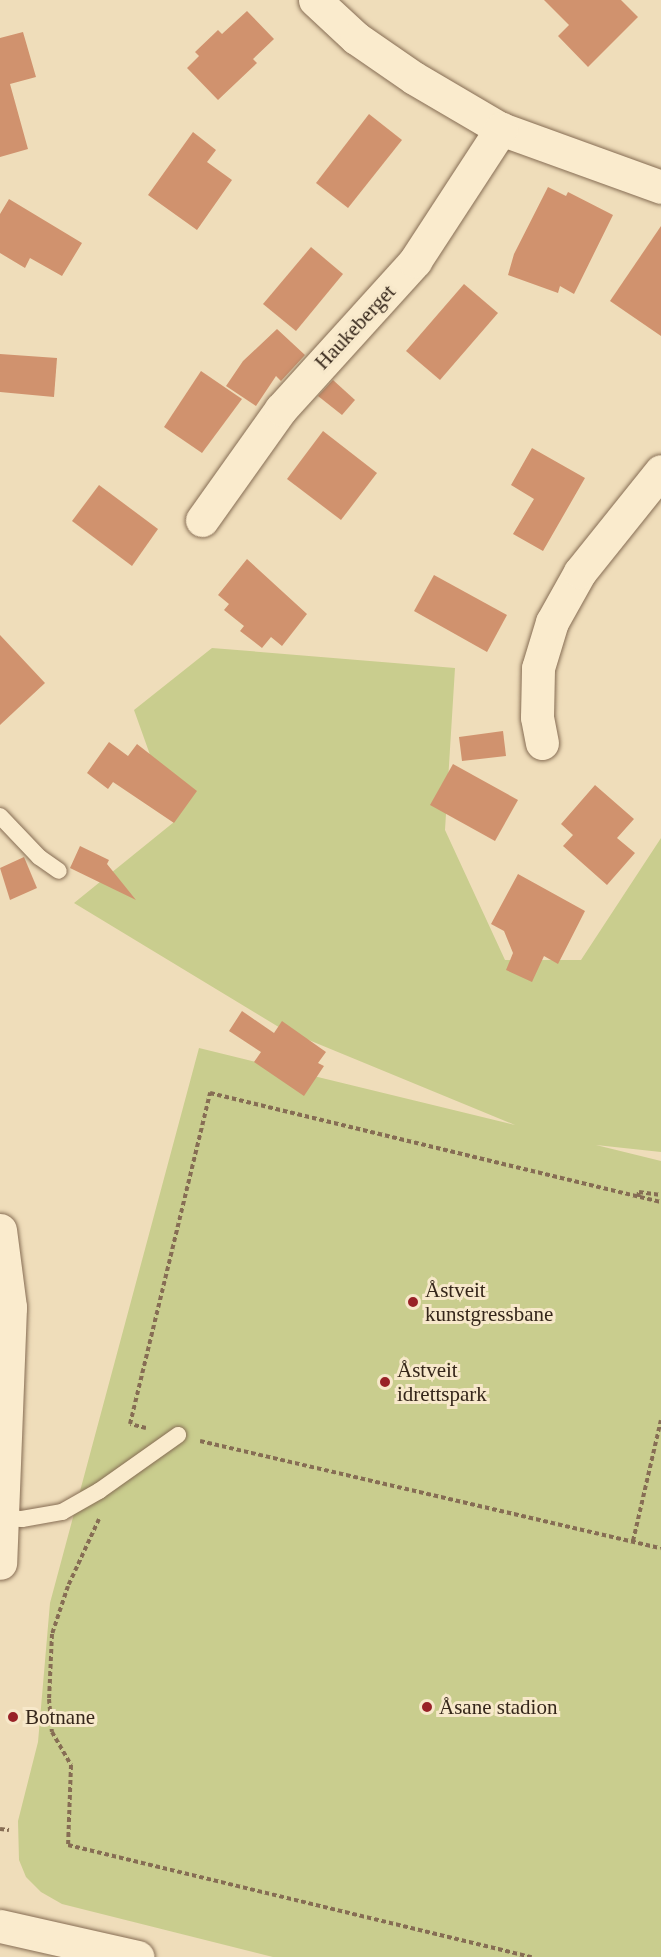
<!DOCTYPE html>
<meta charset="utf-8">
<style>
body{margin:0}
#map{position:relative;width:661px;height:1957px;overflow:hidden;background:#efddba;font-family:"Times New Roman",serif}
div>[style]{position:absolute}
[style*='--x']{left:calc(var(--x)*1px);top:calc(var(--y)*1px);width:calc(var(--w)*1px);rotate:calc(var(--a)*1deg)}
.green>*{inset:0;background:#c9cd8e}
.building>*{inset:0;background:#d0926e}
.path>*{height:4px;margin-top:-2px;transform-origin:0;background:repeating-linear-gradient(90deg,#866d54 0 4.5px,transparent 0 7.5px)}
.roads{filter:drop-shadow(0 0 2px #866d54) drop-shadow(0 0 2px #866d54)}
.service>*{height:16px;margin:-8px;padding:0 8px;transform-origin:8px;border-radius:8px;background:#faebcd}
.minor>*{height:33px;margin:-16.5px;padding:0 16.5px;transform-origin:16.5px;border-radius:16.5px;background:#faebcd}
.tertiary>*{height:33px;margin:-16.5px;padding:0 16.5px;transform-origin:16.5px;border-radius:16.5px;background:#faebcd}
.secondary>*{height:33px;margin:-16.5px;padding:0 16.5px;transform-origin:16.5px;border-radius:16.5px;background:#faebcd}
.dots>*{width:16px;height:16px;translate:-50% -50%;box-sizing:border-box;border:3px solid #f7e8ca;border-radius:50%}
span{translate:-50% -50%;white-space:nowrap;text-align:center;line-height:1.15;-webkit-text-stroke:6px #f7e8ca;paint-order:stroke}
.street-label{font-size:21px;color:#35261a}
.poi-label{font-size:21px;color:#35261a}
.left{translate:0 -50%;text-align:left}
</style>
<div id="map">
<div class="green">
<div style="clip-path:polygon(212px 648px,455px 668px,445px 830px,505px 960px,581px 960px,661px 838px,661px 1152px,596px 1145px,661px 1161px,661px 1957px,273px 1957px,62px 1904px,41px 1892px,26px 1877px,19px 1860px,18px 1821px,38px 1742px,50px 1603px,199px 1048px,515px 1125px,282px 1029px,74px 903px,174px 822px,134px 710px)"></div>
</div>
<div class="building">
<div style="clip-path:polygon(544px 0,621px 0,638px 17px,588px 67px,558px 36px,569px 25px)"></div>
<div style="clip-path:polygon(247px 11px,274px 39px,253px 59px,257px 63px,218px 100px,187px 68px,199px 56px,195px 52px,218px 30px,222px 34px)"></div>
<div style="clip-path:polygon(23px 32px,36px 77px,10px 84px,28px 149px,0 157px,0 38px)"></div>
<div style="clip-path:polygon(369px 114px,402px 140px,348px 208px,316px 183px)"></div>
<div style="clip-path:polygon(193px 132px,216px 150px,207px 162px,232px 180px,197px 230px,148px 195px)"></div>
<div style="clip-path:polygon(548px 187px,566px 196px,568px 192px,613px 215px,574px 294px,560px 286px,558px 293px,508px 275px,514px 254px)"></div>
<div style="clip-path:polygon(9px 199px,82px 243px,62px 276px,30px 258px,25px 268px,0 253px,0 214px)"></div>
<div style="clip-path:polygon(661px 226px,661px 336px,610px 301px)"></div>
<div style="clip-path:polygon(311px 247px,343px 274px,296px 331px,263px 304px)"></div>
<div style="clip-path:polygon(464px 284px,498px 313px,440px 380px,406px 351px)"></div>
<div style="clip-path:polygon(277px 329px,305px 355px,281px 381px,276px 376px,256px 406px,226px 386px,243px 361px)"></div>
<div style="clip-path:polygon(0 354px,57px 358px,54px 397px,0 392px)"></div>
<div style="clip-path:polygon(201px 371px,242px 399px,202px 453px,164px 427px)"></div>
<div style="clip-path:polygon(333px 380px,355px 400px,342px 415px,318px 396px)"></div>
<div style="clip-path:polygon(323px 431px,377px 473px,341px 520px,287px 479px)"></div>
<div style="clip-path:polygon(532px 448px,585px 478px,543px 551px,513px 534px,534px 499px,511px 485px)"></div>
<div style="clip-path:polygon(99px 485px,158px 529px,132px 566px,72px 521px)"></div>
<div style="clip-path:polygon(247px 559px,307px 614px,282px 646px,271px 637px,262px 648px,240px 631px,244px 626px,224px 610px,229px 604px,218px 595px)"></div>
<div style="clip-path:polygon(434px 575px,507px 615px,487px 652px,414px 611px)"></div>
<div style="clip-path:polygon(0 635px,45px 683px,0 725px)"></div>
<div style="clip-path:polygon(503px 731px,506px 756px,462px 761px,459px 737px)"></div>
<div style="clip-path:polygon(109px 742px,128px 756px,137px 744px,197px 791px,174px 823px,113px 782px,108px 789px,87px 773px)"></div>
<div style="clip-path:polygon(453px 764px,518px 800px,495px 841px,430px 805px)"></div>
<div style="clip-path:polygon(595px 785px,634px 819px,617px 838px,635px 853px,607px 885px,563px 846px,573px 835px,561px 824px)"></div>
<div style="clip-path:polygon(80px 846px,109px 860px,107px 864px,136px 900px,70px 868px)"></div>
<div style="clip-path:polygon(24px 857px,37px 888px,10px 900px,0 868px)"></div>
<div style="clip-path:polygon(518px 874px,585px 911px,558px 964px,544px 956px,532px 982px,506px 970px,513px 953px,504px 931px,491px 924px)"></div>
<div style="clip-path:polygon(242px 1011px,274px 1033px,282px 1021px,326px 1052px,318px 1063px,324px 1066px,304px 1096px,254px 1062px,261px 1052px,229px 1031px)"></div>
</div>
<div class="path">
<div style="--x:638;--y:1197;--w:5;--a:-79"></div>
<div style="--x:639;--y:1192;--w:22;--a:8"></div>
<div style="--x:146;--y:1428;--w:16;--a:-166"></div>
<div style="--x:130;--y:1424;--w:341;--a:-76.4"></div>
<div style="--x:210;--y:1093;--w:464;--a:13.6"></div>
<div style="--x:200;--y:1441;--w:473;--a:13.1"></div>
<div style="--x:99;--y:1519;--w:74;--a:114.8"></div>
<div style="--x:68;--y:1586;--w:51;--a:108.4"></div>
<div style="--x:52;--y:1634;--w:65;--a:92.6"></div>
<div style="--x:49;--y:1699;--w:33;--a:85"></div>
<div style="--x:52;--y:1732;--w:38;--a:60"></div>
<div style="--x:71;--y:1765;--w:80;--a:92.1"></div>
<div style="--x:68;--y:1845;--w:477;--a:13.6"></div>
<div style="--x:633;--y:1541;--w:124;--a:-77"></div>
<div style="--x:0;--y:1829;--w:9;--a:6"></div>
</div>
<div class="roads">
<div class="service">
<div style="--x:0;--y:816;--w:57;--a:46.4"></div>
<div style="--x:39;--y:857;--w:24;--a:35"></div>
<div style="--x:2;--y:1518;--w:20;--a:3"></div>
<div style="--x:22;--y:1519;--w:41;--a:-9.9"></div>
<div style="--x:62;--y:1512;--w:43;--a:-29.6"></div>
<div style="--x:99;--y:1491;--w:97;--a:-35.3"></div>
</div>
<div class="minor">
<div style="--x:315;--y:0;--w:56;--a:42.8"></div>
<div style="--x:356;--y:38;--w:70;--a:34.6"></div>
<div style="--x:414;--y:78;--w:101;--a:30.4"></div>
<div style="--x:501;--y:129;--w:170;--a:19.9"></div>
<div style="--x:202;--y:520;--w:136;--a:-54.6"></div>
<div style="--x:281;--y:409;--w:200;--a:-47.8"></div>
<div style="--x:415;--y:261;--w:158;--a:-56.9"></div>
<div style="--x:542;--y:743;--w:26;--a:-101"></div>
<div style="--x:537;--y:717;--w:49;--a:-88.8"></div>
<div style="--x:538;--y:668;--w:48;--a:-73.1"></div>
<div style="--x:552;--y:622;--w:57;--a:-60.8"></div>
<div style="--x:580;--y:572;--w:129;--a:-51.3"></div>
</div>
<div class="tertiary">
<div style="--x:0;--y:1230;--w:78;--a:82.6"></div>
<div style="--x:10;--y:1307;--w:256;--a:92.2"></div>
</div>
<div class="secondary">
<div style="--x:0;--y:1926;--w:141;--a:12.7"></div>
</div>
</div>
<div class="dots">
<div style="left:413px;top:1302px;background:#982127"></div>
<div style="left:385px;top:1382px;background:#982127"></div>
<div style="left:427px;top:1707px;background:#982127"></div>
<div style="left:13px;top:1717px;background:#982127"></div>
</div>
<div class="street-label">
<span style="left:355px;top:327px;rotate:-47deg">Haukeberget</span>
</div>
<div class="poi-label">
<span class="left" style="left:425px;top:1302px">Åstveit<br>kunstgressbane</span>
<span class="left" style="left:397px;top:1382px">Åstveit<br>idrettspark</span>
<span class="left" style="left:439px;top:1707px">Åsane stadion</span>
<span class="left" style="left:25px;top:1717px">Botnane</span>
</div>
</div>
